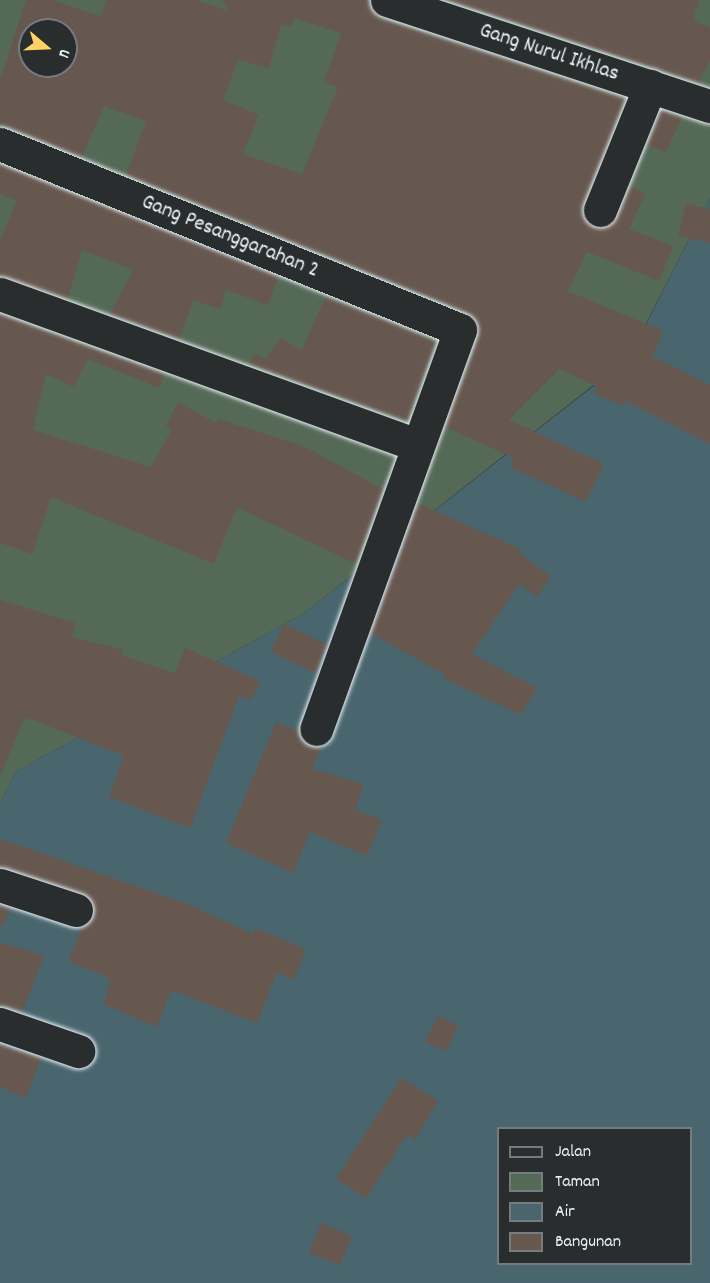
<!DOCTYPE html>
<style>
body{margin:0}
#map{position:relative;width:710px;height:1283px;overflow:hidden;background:#363635;font-family:Dekko,sans-serif}
div>[style]{position:absolute}
[style*='--x']{left:calc(var(--x)*1px);top:calc(var(--y)*1px);width:calc(var(--w)*1px);rotate:calc(var(--a)*1deg)}
.green>*{inset:0;background:#556a56}
.water>*{inset:0;background:#49656d}
.building>*{inset:0;background:#67584f}
.roads{filter:drop-shadow(0 0 2px #e8f1f8) drop-shadow(0 0 2px #e8f1f8)}
.minor>*{height:33px;margin:-16.5px;padding:0 16.5px;transform-origin:16.5px;border-radius:16.5px;background:#2a2d2e}
span{translate:-50% -50%;white-space:nowrap;text-align:center;line-height:1.15;-webkit-text-stroke:4.5px #2a2d2e;paint-order:stroke}
.street-label{font-size:22px;color:#e8f1f8}
.legend{position:absolute;left:497px;top:1127px;width:195px;height:138px;box-sizing:border-box;background:#2a2d2e;border:2px solid #767b7f;margin:0;padding:8px 10px;list-style:none;font-size:18px;color:#e8f1f8}
.legend li{display:flex;align-items:center;gap:12px;height:30px}
.legend b{width:30px;border:2px solid #767b7f}
.north{position:absolute;left:18px;top:18px;width:60px;height:60px;box-sizing:border-box;background:#2a2d2e;border:2px solid #767b7f;border-radius:50%;rotate:109deg;font-size:16px;font-weight:700;line-height:24px;text-align:center;color:#e8f1f8}
.north::after{content:'';display:block;margin:auto;width:21px;height:27px;background:#ffd166;clip-path:polygon(50% 0,100% 100%,50% 72%,0 100%)}
</style>
<div id="map">
<div class="green">
<div style="clip-path:polygon(evenodd,0 0,710px 0,710px 198px,629px 357px,303px 614px,15px 772px,0 805px,0 0,30px 30px,66px 30px,66px 66px,30px 66px,30px 30px)"></div>
</div>
<div class="water">
<div style="clip-path:polygon(evenodd,710px 198px,710px 1283px,0 1283px,0 805px,15px 772px,303px 614px,629px 358px,710px 198px,498px 1128px,690px 1128px,690px 1264px,498px 1264px,498px 1128px)"></div>
</div>
<div class="building">
<div style="clip-path:polygon(evenodd,26px 0,53px 0,101px 16px,106px 0,197px 0,228px 11px,223px 0,369px 0,381px 18px,625px 98px,582px 213px,594px 228px,611px 225px,630px 186px,645px 194px,629px 229px,673px 246px,659px 281px,587px 252px,568px 291px,663px 331px,653px 356px,710px 385px,710px 444px,625px 401px,623px 406px,594px 394px,597px 387px,560px 369px,509px 420px,604px 464px,586px 502px,510px 467px,514px 458px,445px 427px,478px 336px,478px 326px,468px 313px,126px 175px,146px 121px,104px 106px,82px 157px,0 125px,0 80px,26px 0,294px 18px,341px 33px,324px 82px,338px 87px,302px 174px,243px 154px,259px 115px,223px 100px,238px 60px,269px 68px,281px 24px,292px 27px,294px 18px,26px 0,30px 30px,66px 30px,66px 66px,30px 66px,30px 30px)"></div>
<div style="clip-path:polygon(447px 0,699px 0,693px 21px,710px 27px,710px 59px,699px 83px)"></div>
<div style="clip-path:polygon(661px 110px,682px 117px,666px 152px,646px 145px)"></div>
<div style="clip-path:polygon(0 164px,278px 276px,268px 305px,226px 290px,220px 309px,193px 300px,180px 339px,110px 314px,133px 270px,82px 250px,68px 299px,0 276px,0 241px,17px 200px,0 194px)"></div>
<div style="clip-path:polygon(686px 203px,710px 209px,710px 243px,678px 236px)"></div>
<div style="clip-path:polygon(326px 296px,436px 341px,407px 421px,249px 364px,253px 354px,266px 358px,281px 337px,301px 351px)"></div>
<div style="clip-path:polygon(0 314px,165px 374px,159px 388px,88px 359px,74px 387px,46px 374px,33px 430px,151px 467px,172px 429px,166px 426px,178px 402px,216px 423px,218px 419px,301px 445px,383px 489px,356px 564px,237px 507px,214px 564px,51px 497px,32px 554px,0 543px)"></div>
<div style="clip-path:polygon(418px 503px,522px 550px,520px 554px,551px 576px,537px 597px,519px 584px,472px 654px,537px 688px,521px 715px,444px 679px,446px 675px,370px 633px)"></div>
<div style="clip-path:polygon(0 600px,76px 623px,72px 637px,123px 650px,121px 655px,175px 673px,185px 648px,260px 681px,251px 701px,239px 696px,190px 828px,109px 797px,124px 756px,25px 717px,0 776px)"></div>
<div style="clip-path:polygon(284px 624px,327px 644px,316px 673px,271px 652px)"></div>
<div style="clip-path:polygon(276px 722px,298px 731px,309px 746px,321px 747px,312px 769px,363px 784px,356px 810px,382px 820px,367px 856px,310px 832px,293px 873px,226px 843px)"></div>
<div style="clip-path:polygon(0 839px,185px 903px,253px 934px,255px 928px,306px 949px,294px 980px,277px 972px,257px 1023px,171px 990px,157px 1027px,103px 1004px,111px 979px,68px 961px,82px 928px,94px 916px,90px 898px,0 867px)"></div>
<div style="clip-path:polygon(0 905px,10px 908px,4px 925px,0 925px)"></div>
<div style="clip-path:polygon(0 942px,44px 956px,22px 1012px,0 1006px)"></div>
<div style="clip-path:polygon(438px 1016px,458px 1026px,446px 1051px,425px 1042px)"></div>
<div style="clip-path:polygon(0 1044px,41px 1058px,26px 1098px,0 1087px)"></div>
<div style="clip-path:polygon(401px 1078px,438px 1101px,415px 1140px,407px 1135px,366px 1198px,336px 1179px)"></div>
<div style="clip-path:polygon(321px 1223px,352px 1236px,340px 1265px,309px 1253px)"></div>
</div>
<div class="roads">
<div class="minor">
<div style="--x:387;--y:0;--w:340;--a:18.2"></div>
<div style="--x:0;--y:144;--w:496;--a:22"></div>
<div style="--x:460;--y:330;--w:424;--a:109.8"></div>
<div style="--x:600;--y:210;--w:134;--a:-68"></div>
<div style="--x:0;--y:294;--w:443;--a:19.9"></div>
<div style="--x:0;--y:885;--w:80;--a:18.2"></div>
<div style="--x:0;--y:1024;--w:83;--a:19.1"></div>
</div>
</div>
<div class="street-label">
<span style="left:549px;top:53px;rotate:18deg">Gang Nurul Ikhlas</span>
<span style="left:230px;top:237px;rotate:22deg">Gang Pesanggarahan 2</span>
</div>
<ul class="legend">
<li><b style="height:8px;background:#2a2d2e"></b>Jalan</li>
<li><b style="height:16px;background:#556a56"></b>Taman</li>
<li><b style="height:16px;background:#49656d"></b>Air</li>
<li><b style="height:16px;background:#67584f"></b>Bangunan</li>
</ul>
<div class="north">U</div>
</div>
